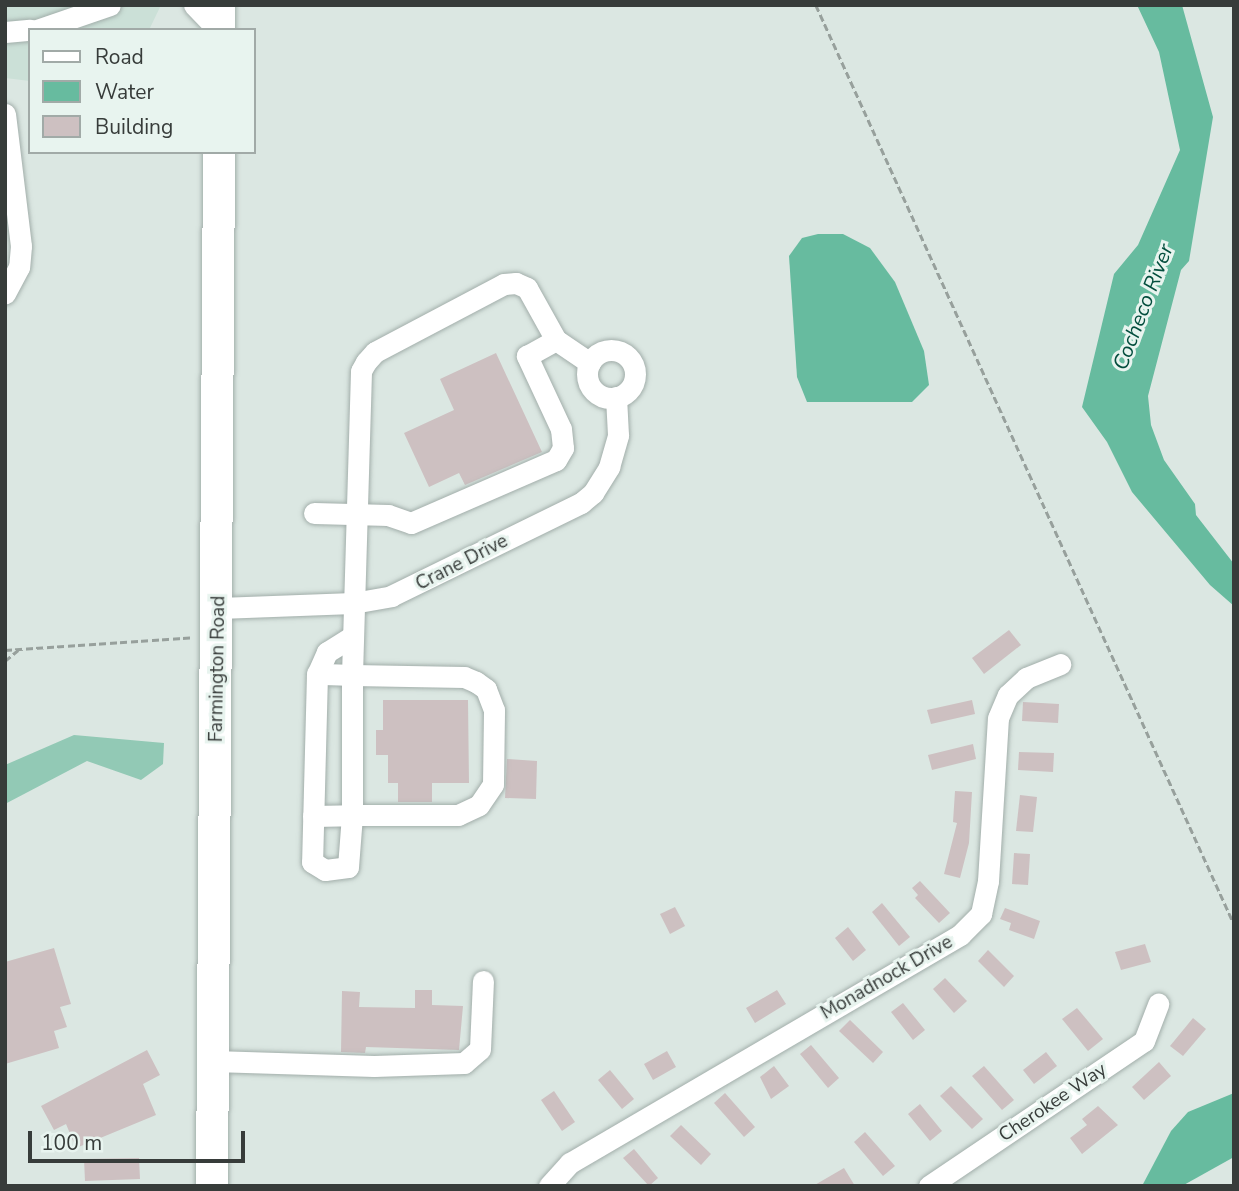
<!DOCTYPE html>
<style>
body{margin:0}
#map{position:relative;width:1239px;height:1191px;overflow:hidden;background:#dbe7e2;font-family:"Nunito Sans",sans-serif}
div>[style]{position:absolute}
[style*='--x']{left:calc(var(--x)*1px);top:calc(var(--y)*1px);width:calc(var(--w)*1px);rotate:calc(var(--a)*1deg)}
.built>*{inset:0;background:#cbe0d7}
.green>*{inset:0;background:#92c9b5}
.water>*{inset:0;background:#67bb9f}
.building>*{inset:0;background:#cdc0c1}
.path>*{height:2.5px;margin-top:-1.25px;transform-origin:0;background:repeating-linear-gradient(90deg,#97a09c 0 7px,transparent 0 10.5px)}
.roads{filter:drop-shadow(0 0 2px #a2aeaa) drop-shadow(0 0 2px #a2aeaa)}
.minor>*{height:21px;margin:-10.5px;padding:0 10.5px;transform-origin:10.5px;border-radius:10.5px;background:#fff}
.minor>.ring{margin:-10.5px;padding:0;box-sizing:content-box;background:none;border:21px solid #fff;border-radius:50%}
.highway>*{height:32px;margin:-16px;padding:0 16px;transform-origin:16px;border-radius:16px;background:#fff}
span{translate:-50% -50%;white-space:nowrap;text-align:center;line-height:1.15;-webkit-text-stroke:6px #e8f4ef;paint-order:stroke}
.street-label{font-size:19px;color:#373c3a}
.water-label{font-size:21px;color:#034e3d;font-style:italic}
.frame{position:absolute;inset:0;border:7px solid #373c3a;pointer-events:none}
.legend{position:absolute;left:28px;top:28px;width:228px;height:126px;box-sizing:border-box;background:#e8f4ef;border:2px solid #a1aaa7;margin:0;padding:9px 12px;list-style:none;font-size:21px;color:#373c3a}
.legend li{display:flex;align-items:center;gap:14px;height:35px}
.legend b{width:35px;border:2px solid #a1aaa7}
.scale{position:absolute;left:28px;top:1131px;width:217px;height:32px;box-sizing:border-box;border:4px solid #373c3a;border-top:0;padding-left:9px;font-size:21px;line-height:24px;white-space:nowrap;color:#373c3a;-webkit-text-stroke:5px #e8f4ef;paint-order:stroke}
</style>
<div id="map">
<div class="built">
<div style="clip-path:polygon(5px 5px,161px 5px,149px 30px,30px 30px,30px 81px,5px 78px)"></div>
</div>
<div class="green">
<div style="clip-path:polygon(74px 735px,164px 743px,163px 764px,141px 780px,87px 761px,5px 804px,5px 765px)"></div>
</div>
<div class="water">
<div style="clip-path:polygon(1137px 5px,1182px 5px,1213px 117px,1189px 261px,1181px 270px,1148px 396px,1151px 425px,1164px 460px,1195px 504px,1196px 515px,1234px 564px,1234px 606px,1210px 585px,1132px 492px,1107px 442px,1082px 407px,1114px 274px,1138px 245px,1180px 150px,1159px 52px)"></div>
<div style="clip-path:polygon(818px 234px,843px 234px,870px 248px,895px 282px,924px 351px,929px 385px,912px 402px,807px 402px,797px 377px,789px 256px,802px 238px)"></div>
<div style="clip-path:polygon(1234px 1093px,1234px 1157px,1182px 1186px,1142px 1186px,1171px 1131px,1188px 1112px)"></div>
</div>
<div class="building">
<div style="clip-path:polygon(496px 353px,542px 452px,465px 485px,459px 473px,429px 487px,404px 433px,454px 410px,440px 379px)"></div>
<div style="clip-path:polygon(1009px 630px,1021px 645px,984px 674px,972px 658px)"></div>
<div style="clip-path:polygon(383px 700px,468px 700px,469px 783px,432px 783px,432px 802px,398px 802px,398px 783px,388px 783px,388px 755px,376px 755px,376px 730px,383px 730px)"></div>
<div style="clip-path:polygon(972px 700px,975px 714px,931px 724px,927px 710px)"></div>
<div style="clip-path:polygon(1023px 702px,1059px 704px,1058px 723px,1022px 721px)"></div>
<div style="clip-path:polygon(973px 744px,976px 759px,932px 770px,928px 755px)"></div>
<div style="clip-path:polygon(1019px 752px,1054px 753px,1053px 772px,1018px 770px)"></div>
<div style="clip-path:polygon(507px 759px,537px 761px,536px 799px,505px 798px)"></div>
<div style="clip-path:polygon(955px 791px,972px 792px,969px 843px,960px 878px,944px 874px,957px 823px,953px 822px)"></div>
<div style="clip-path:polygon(1020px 795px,1037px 797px,1033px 832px,1016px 831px)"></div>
<div style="clip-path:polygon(1014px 853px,1030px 854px,1028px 885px,1012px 884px)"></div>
<div style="clip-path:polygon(920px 881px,950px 913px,939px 923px,915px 898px,918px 895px,912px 888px)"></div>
<div style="clip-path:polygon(882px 903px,910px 937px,899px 946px,872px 912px)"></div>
<div style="clip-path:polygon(675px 907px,685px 926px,670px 934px,660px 914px)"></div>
<div style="clip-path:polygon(1005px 908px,1040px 921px,1034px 939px,1009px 930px,1011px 923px,1000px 919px)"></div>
<div style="clip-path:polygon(848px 927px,866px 950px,853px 961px,835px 938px)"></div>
<div style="clip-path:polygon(1145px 944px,1151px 962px,1121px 970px,1115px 952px)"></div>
<div style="clip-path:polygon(54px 948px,71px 1004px,60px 1007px,67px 1027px,54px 1031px,59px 1048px,5px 1064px,5px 962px)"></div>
<div style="clip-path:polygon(988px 950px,1014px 976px,1004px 987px,978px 961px)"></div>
<div style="clip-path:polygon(945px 978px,967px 1001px,954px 1013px,933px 989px)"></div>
<div style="clip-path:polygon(415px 990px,432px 990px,432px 1005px,463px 1006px,459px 1050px,366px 1047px,365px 1053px,341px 1052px,342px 991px,360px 992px,359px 1007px,415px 1008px)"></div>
<div style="clip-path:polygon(777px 990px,786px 1004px,755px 1023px,746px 1008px)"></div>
<div style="clip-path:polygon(903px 1003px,925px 1030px,913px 1040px,891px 1012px)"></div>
<div style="clip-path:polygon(1077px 1008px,1103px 1039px,1088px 1051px,1062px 1019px)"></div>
<div style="clip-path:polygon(1193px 1018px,1206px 1029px,1183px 1056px,1170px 1046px)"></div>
<div style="clip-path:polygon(850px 1020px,883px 1052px,873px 1063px,839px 1031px)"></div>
<div style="clip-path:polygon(811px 1045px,839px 1078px,828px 1088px,800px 1054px)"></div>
<div style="clip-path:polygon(147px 1050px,160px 1075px,143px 1084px,156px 1115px,76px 1148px,66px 1124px,54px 1130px,41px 1106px)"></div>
<div style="clip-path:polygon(667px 1051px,676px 1067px,653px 1080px,644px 1064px)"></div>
<div style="clip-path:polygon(1046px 1052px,1057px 1066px,1034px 1084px,1023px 1070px)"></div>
<div style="clip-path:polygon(1159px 1062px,1171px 1076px,1144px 1100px,1132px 1087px)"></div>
<div style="clip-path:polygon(774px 1066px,789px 1086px,771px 1099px,760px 1077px)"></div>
<div style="clip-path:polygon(984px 1066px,1014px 1100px,1002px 1110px,972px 1076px)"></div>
<div style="clip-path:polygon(610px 1070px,634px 1099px,622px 1109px,598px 1080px)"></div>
<div style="clip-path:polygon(951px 1086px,983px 1119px,972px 1129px,940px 1096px)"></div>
<div style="clip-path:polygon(554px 1091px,575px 1122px,562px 1131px,541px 1100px)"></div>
<div style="clip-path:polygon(725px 1093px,755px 1127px,744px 1137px,714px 1103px)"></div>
<div style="clip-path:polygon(920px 1104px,942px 1131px,930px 1141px,908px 1114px)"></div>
<div style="clip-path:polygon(1098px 1106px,1118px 1125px,1082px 1154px,1070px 1138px,1087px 1125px,1082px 1119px)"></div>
<div style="clip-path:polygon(681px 1125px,711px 1154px,701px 1165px,670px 1136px)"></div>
<div style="clip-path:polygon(865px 1132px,895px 1166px,883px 1176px,854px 1142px)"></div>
<div style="clip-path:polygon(634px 1149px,658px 1178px,649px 1186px,623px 1158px)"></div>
<div style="clip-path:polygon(139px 1158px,140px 1179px,85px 1181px,84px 1159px)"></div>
<div style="clip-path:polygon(844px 1168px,855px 1186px,813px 1186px)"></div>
</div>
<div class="path">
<div style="--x:816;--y:5;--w:1010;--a:65.54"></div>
<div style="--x:5;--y:650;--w:189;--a:-3.9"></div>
<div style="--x:5;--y:661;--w:17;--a:-40"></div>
</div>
<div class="roads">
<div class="minor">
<div style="--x:194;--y:5;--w:35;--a:46"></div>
<div style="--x:37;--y:30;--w:77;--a:-18.9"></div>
<div style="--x:5;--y:32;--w:25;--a:-5"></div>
<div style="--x:5;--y:114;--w:133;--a:83.1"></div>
<div style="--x:21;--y:246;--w:21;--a:95"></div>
<div style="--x:19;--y:267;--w:30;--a:118"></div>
<div class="ring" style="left:587px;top:350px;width:27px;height:27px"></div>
<div style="--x:314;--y:513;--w:74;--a:1.5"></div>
<div style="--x:388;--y:515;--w:24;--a:19"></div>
<div style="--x:411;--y:523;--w:158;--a:-23.5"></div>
<div style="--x:556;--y:460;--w:14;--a:-60"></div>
<div style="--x:563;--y:448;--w:19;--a:-96"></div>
<div style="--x:561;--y:429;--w:81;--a:-115"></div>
<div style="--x:527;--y:356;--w:33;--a:-29"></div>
<div style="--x:219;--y:608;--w:134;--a:-2.1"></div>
<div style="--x:353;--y:603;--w:39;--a:-10"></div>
<div style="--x:391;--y:596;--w:212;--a:-26.1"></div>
<div style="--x:581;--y:503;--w:16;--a:-40"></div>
<div style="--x:593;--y:493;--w:31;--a:-58"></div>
<div style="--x:609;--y:467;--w:33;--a:-74"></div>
<div style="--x:618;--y:435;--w:38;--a:-93"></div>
<div style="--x:353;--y:636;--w:31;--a:148"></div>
<div style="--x:327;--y:652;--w:24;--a:114"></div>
<div style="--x:317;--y:674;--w:188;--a:91.5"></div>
<div style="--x:312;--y:862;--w:15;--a:32"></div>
<div style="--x:325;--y:870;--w:23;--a:-7"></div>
<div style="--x:348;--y:867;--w:52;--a:-85.6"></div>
<div style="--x:352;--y:815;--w:106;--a:0"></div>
<div style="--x:458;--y:815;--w:23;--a:-25"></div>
<div style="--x:479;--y:805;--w:25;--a:-56"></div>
<div style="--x:493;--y:784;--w:74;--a:-89.2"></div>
<div style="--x:494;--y:710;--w:22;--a:-111"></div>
<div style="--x:486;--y:689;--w:12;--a:-145"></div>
<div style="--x:476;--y:682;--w:13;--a:-157"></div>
<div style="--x:464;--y:677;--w:112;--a:-179"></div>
<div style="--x:352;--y:675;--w:304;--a:-88.3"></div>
<div style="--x:361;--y:371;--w:10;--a:-61"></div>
<div style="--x:366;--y:362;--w:13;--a:-48"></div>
<div style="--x:375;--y:352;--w:146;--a:-27.8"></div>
<div style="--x:504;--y:284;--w:12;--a:-5"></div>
<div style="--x:516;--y:283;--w:12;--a:24"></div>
<div style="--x:527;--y:288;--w:60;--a:60.9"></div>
<div style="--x:556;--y:340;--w:41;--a:34.1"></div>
<div style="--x:313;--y:816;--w:39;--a:-1"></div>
<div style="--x:352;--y:815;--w:140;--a:-90"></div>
<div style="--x:352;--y:675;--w:35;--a:-178"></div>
<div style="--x:213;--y:1061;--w:161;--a:1.8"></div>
<div style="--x:374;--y:1066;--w:90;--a:-1.9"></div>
<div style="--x:464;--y:1063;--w:21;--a:-41"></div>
<div style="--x:480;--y:1049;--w:68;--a:-87.5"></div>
<div style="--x:549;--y:1186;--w:31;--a:-48"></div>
<div style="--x:570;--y:1163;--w:452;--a:-30.3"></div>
<div style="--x:960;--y:935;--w:30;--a:-45"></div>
<div style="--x:981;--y:914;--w:34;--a:-78"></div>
<div style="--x:988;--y:881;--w:163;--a:-86.5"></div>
<div style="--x:998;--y:718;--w:25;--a:-67"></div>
<div style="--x:1008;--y:695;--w:25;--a:-43"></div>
<div style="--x:1026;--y:678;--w:37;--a:-22"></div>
<div style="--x:929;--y:1186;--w:259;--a:-34"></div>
<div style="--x:1144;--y:1041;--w:40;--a:-69"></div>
</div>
<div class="highway">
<div style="--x:219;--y:30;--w:25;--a:-90"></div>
<div style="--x:212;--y:1186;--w:1034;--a:-89.61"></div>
</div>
</div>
<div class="street-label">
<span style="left:462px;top:563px;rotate:-27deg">Crane Drive</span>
<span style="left:218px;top:669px;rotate:-89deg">Farmington Road</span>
<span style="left:887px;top:978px;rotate:-30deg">Monadnock Drive</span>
<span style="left:1053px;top:1103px;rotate:-34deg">Cherokee Way</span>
</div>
<div class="water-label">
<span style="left:1143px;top:307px;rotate:-69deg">Cocheco River</span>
</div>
<div class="frame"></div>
<ul class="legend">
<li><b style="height:9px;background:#fff"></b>Road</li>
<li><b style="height:19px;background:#67bb9f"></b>Water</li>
<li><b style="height:19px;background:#cdc0c1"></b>Building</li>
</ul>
<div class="scale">100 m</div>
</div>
